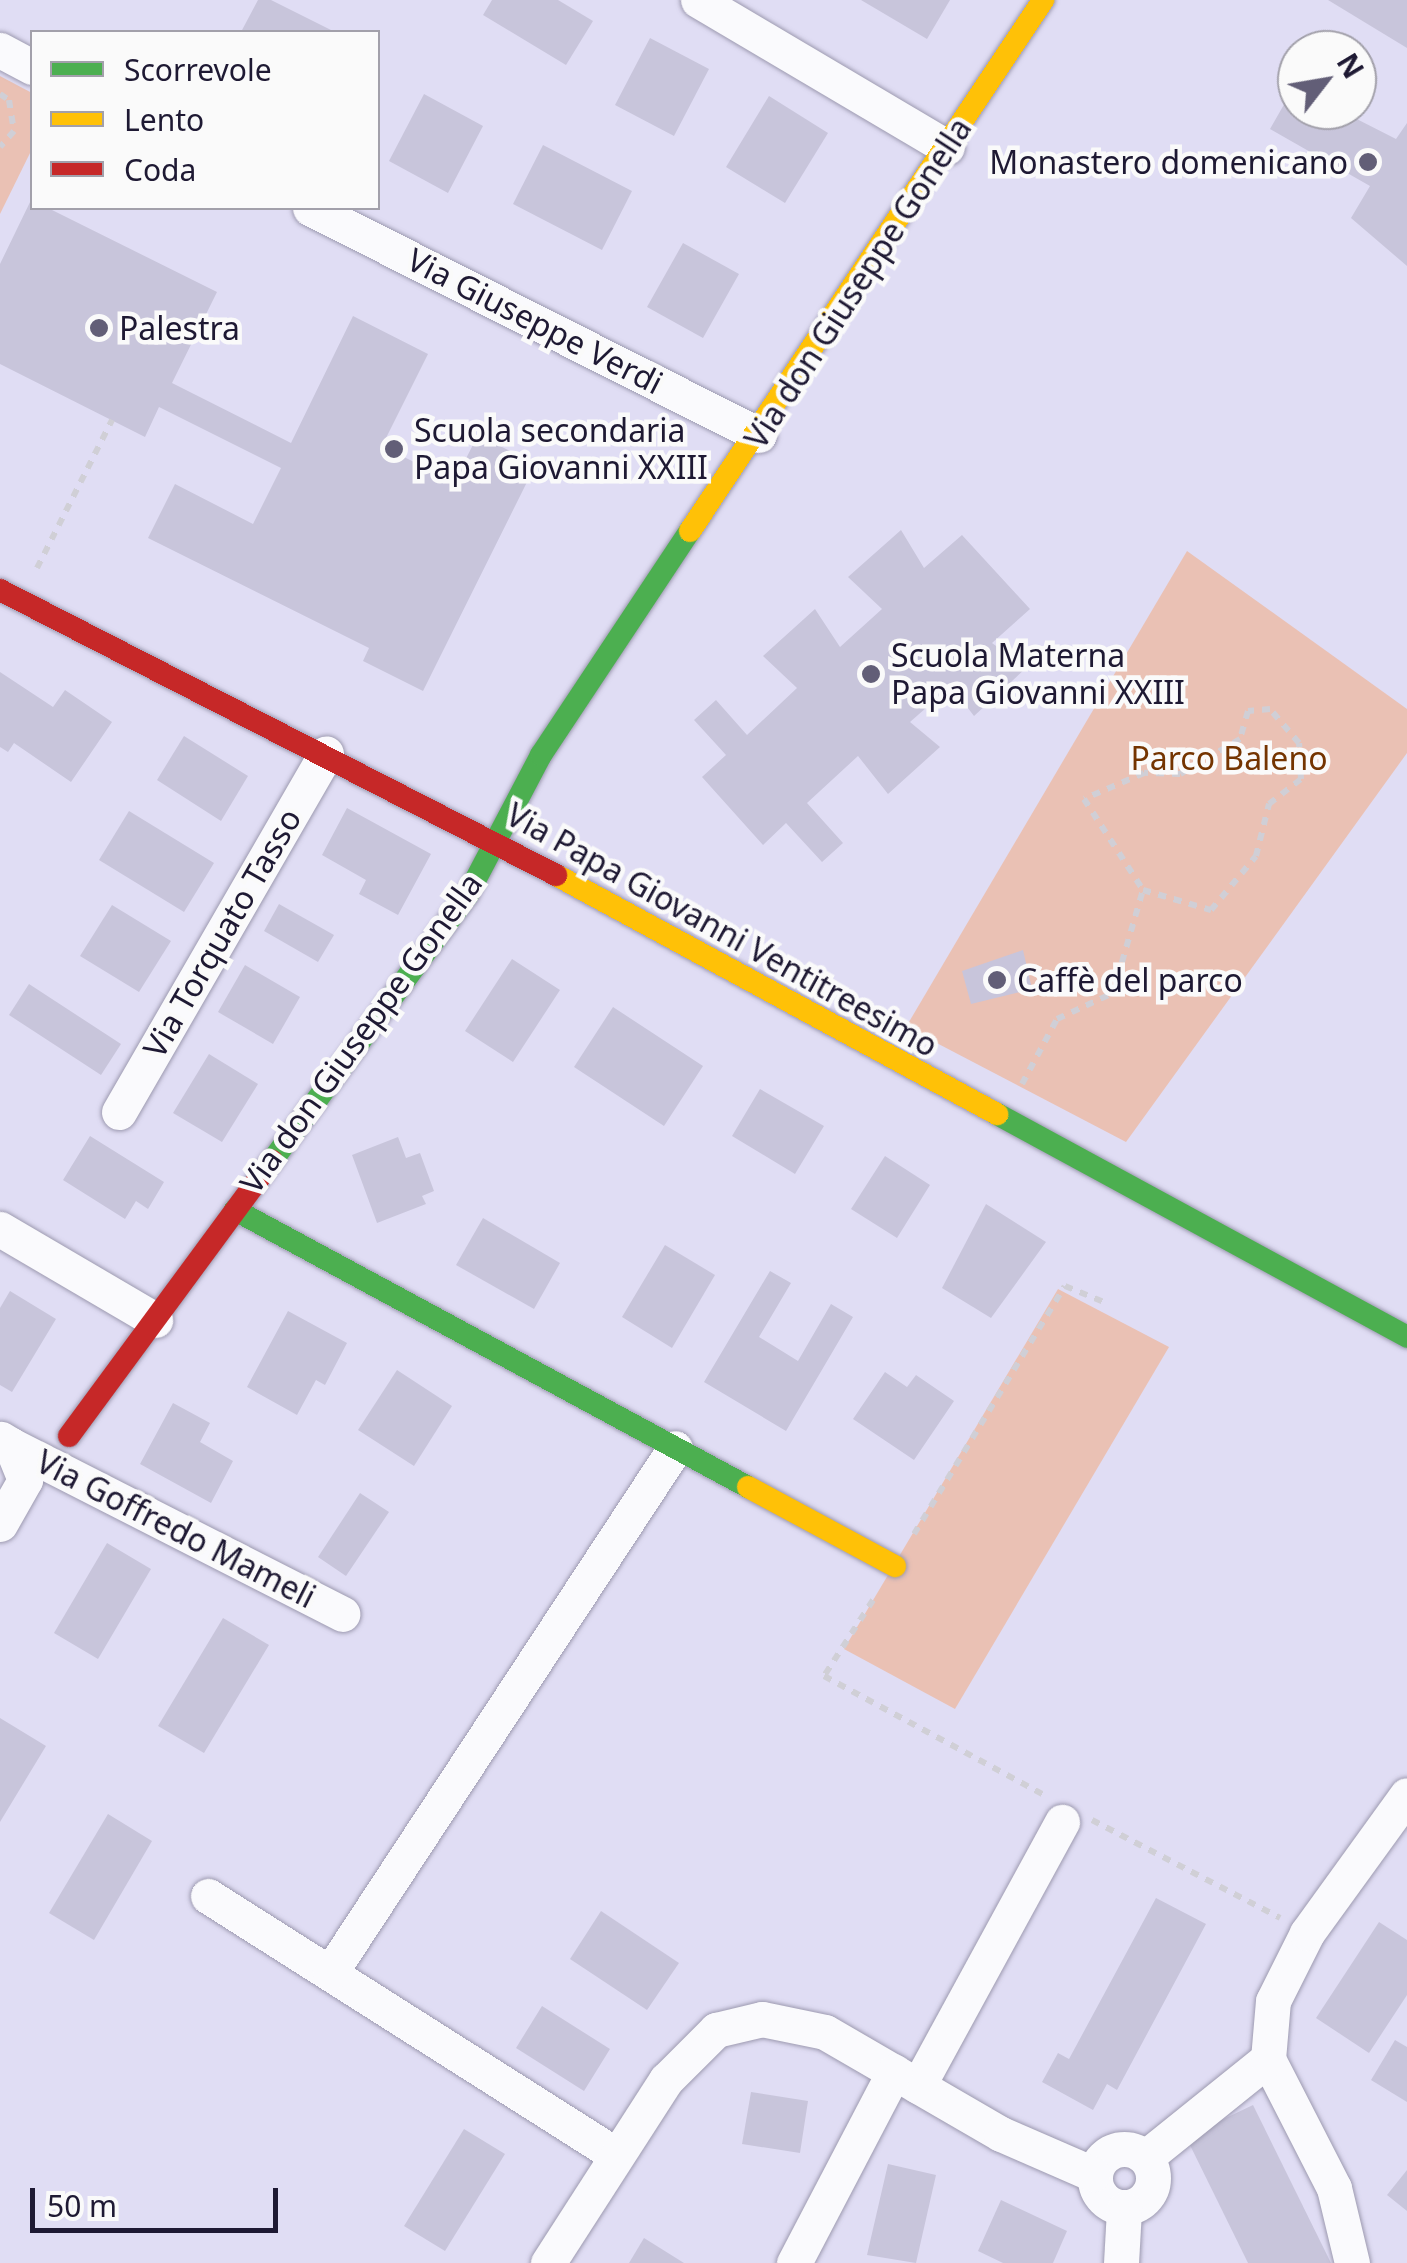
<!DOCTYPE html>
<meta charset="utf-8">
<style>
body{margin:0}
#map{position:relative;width:1407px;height:2263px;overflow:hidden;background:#e0ddf4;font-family:"Noto Sans",sans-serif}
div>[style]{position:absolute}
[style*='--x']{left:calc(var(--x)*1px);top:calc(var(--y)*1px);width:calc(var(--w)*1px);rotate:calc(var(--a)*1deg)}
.green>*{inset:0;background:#eac1b4}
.building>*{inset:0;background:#c8c5db}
.path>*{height:6px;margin-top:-3px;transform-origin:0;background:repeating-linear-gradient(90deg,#d0cfd6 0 8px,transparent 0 16px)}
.roads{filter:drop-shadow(0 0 2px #9d9ab0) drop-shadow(0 0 2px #9d9ab0)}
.street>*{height:35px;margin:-17.5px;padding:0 17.5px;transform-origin:17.5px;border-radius:17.5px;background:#fafafd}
.street>.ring{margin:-17.5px;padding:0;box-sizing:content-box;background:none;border:35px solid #fafafd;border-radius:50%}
.fast>*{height:22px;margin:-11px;padding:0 11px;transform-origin:11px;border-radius:11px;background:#4caf50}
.slow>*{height:22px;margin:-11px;padding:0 11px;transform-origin:11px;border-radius:11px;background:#ffc107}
.jam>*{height:22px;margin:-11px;padding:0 11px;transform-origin:11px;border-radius:11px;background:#c62828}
.dots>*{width:28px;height:28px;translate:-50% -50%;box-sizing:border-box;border:5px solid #fafafa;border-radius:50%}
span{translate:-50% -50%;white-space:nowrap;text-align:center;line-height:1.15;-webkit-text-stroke:9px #fafafa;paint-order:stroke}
.poi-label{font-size:32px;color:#1e1933}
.right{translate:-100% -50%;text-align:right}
.left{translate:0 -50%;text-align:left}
.street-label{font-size:32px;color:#1e1933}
.park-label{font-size:32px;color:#743400}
.legend{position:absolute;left:30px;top:30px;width:350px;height:180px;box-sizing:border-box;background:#fafafa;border:2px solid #a2a0aa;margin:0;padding:12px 18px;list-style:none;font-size:30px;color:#1e1933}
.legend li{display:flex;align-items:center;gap:20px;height:50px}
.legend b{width:50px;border:2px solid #a2a0aa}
.north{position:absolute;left:1277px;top:30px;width:100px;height:100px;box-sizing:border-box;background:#fafafa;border:2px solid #a2a0aa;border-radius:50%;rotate:59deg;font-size:28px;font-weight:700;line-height:40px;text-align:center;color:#1e1933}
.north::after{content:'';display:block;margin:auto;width:35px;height:45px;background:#625e77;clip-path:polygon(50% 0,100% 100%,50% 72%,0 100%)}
.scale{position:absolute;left:30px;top:2188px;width:248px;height:45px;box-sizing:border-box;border:5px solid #1e1933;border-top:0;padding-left:12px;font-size:30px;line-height:35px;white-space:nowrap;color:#1e1933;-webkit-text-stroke:8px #fafafa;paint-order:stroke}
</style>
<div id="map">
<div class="green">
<div style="clip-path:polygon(0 76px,32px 93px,32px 149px,0 214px)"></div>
<div style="clip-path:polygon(1187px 551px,1407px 709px,1407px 753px,1126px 1142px,906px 1027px)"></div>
<div style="clip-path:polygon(1058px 1289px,1169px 1347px,955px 1709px,844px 1649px)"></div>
</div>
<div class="building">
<div style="clip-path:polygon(258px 0,271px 0,335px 32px,241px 32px)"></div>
<div style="clip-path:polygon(492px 0,558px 0,593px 21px,566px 65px,483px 15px)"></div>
<div style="clip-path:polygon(861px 0,950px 0,927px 39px)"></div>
<div style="clip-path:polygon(1328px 0,1407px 0,1407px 48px)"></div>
<div style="clip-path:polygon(650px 38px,709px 69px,674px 136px,615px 105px)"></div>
<div style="clip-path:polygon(1294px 87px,1297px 110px,1339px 110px,1396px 139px,1407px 123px,1407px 266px,1351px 218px,1370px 186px,1270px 129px)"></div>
<div style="clip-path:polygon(424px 94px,483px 126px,448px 193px,389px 161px)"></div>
<div style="clip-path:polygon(769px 96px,828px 133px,785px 203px,726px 167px)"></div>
<div style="clip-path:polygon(543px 145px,632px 191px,602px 250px,513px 204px)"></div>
<div style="clip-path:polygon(32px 198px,32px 208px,48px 208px,217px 292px,172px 383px,291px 443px,353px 316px,428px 354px,382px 446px,454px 482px,478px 435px,536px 464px,423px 691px,363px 661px,369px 648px,148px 538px,175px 484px,253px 524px,281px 468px,159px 407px,145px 437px,0 364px,0 264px)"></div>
<div style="clip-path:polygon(683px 243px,739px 274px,703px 338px,647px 307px)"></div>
<div style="clip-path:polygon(901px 530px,924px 568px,962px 535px,1030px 609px,992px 643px,1026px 668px,974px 716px,951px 686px,910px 722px,940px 747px,888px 794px,858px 756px,807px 803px,843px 843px,822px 862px,786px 823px,763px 845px,702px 777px,726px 755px,694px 720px,716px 700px,747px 735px,797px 688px,763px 656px,815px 609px,840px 647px,882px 609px,848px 577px)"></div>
<div style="clip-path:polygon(0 672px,53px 707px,65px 690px,112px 722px,71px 782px,14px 743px,8px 752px,0 747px)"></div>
<div style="clip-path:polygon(184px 736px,248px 776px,221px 821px,157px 780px)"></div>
<div style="clip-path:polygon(347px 808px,431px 854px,398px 915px,359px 894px,366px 880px,322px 855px)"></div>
<div style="clip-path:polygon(129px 811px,214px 863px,184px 912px,99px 860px)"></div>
<div style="clip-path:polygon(279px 904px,334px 935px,318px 962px,264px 931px)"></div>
<div style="clip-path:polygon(112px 905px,171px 941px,139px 992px,80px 956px)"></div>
<div style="clip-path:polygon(1023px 950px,1032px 989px,971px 1004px,962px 971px)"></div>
<div style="clip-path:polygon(512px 959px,560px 990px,513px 1062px,465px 1031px)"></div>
<div style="clip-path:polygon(245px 965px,300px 997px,273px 1044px,218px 1012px)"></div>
<div style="clip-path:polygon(29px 984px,121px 1044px,101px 1075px,9px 1015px)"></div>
<div style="clip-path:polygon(613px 1007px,703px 1066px,664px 1126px,574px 1067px)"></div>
<div style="clip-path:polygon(209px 1054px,258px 1084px,222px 1142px,173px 1113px)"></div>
<div style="clip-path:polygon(760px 1089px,824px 1126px,795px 1174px,732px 1136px)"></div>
<div style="clip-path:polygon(90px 1136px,164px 1182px,148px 1209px,136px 1201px,125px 1219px,63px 1180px)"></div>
<div style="clip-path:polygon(398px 1137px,406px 1158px,420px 1153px,434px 1191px,422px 1196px,426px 1204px,377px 1223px,352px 1155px)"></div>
<div style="clip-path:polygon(885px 1156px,930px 1185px,897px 1238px,851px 1209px)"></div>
<div style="clip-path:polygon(986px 1204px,1046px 1242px,991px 1318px,942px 1288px)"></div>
<div style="clip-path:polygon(483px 1218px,560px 1263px,534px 1309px,456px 1265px)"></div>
<div style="clip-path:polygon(665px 1245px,715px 1275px,672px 1348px,622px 1317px)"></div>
<div style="clip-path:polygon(770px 1271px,791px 1283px,759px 1337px,798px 1361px,831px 1304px,853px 1317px,786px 1431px,704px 1382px)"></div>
<div style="clip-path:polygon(10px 1291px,56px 1319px,12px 1392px,0 1385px,0 1308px)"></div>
<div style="clip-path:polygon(288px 1311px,347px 1343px,325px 1385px,316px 1380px,297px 1415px,247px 1387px)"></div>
<div style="clip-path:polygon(397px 1370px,452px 1406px,414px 1466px,358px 1430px)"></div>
<div style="clip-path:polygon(885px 1372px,907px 1387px,916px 1375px,954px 1401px,914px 1460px,853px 1419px)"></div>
<div style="clip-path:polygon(173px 1403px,210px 1423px,200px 1442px,233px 1461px,211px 1503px,140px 1464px)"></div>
<div style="clip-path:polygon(360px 1493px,389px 1512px,346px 1576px,318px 1557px)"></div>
<div style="clip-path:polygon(107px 1543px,151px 1569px,98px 1659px,54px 1633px)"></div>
<div style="clip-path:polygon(223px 1618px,269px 1645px,204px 1753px,158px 1726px)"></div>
<div style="clip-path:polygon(0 1718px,46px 1746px,0 1822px)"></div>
<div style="clip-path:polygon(108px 1814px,152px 1841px,94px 1940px,49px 1913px)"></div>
<div style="clip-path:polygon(1156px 1898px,1206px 1924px,1117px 2090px,1107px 2084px,1093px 2110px,1042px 2082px,1058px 2053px,1069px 2059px)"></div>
<div style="clip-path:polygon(601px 1911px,679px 1963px,647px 2010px,570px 1959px)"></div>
<div style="clip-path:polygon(1379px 1922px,1407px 1940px,1407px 1995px,1369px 2053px,1316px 2018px)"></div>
<div style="clip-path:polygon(542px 2006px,610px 2049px,584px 2091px,516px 2048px)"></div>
<div style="clip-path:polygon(1395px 2040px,1407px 2047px,1407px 2102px,1371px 2080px)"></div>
<div style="clip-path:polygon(751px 2092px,808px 2101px,800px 2153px,742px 2144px)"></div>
<div style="clip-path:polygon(1253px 2105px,1331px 2263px,1248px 2263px,1186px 2137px)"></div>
<div style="clip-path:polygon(464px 2129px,505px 2154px,445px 2251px,404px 2226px)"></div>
<div style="clip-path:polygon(888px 2164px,936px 2175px,916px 2263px,867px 2255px)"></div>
<div style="clip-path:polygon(1407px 2170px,1407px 2211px,1387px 2195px)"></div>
<div style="clip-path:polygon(1001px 2200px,1067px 2231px,1053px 2263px,1003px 2263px,978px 2251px)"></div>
<div style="clip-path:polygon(644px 2238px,684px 2263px,629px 2263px)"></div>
</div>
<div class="path">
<div style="--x:0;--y:94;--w:11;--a:34"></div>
<div style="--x:9;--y:100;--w:31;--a:81"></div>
<div style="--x:14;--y:131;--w:21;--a:131"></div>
<div style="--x:37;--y:568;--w:166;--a:-63.1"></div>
<div style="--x:1022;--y:1084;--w:74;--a:-61.7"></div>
<div style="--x:1057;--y:1019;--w:62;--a:-24.9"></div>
<div style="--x:1113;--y:993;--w:107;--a:-73.8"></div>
<div style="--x:1143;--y:890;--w:71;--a:16.4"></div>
<div style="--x:1211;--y:910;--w:70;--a:-50.2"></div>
<div style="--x:1256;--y:856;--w:54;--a:-76"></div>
<div style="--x:1269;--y:804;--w:41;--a:-38"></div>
<div style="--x:1301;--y:779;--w:36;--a:-93"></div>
<div style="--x:1299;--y:743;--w:45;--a:-130.5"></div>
<div style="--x:1270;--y:709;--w:22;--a:175"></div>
<div style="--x:1248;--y:711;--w:29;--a:106"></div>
<div style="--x:1240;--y:739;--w:69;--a:149.7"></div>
<div style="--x:1180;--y:774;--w:36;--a:-178"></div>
<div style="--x:1144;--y:773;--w:65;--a:156.6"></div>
<div style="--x:1084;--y:799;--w:108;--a:57"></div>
<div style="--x:914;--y:1534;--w:290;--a:-58.7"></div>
<div style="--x:1065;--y:1286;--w:44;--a:22.5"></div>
<div style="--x:873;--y:1600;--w:90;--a:122.8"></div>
<div style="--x:824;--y:1676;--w:252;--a:28.4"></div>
<div style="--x:1092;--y:1820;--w:212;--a:27.5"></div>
</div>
<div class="roads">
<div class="street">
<div style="--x:698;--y:0;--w:289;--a:30.6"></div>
<div style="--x:0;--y:50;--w:36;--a:28"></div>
<div style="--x:310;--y:208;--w:503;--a:26.82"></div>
<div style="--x:119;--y:1112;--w:414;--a:-60"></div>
<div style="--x:0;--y:1229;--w:180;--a:30.4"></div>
<div style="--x:11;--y:1445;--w:372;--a:27"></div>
<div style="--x:0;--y:1524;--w:51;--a:-60.4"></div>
<div style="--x:25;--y:1480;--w:38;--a:-112"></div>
<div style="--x:11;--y:1445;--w:12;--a:-149"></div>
<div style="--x:208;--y:1896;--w:482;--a:32.4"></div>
<div style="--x:330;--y:1973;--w:628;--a:-56.69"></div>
<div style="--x:918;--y:2086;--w:301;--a:-61.4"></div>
<div class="ring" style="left:1095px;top:2149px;width:23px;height:23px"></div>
<div style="--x:1146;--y:2157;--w:156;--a:-38.8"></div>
<div style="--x:548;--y:2263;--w:218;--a:-57.2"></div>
<div style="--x:666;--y:2080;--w:71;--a:-45"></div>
<div style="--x:716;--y:2030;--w:47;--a:-13.4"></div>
<div style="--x:762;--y:2019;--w:64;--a:11.7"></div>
<div style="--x:825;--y:2032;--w:203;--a:30.1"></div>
<div style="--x:1001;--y:2134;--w:100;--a:23.5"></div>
<div style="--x:794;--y:2263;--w:216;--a:-62.4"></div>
<div style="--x:1121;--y:2263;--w:54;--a:-86.8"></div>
<div style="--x:1352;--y:2263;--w:77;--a:-103.5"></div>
<div style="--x:1334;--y:2188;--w:145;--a:-117.1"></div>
<div style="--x:1268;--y:2059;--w:58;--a:-85.1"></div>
<div style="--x:1273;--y:2001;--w:76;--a:-63.4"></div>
<div style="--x:1307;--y:1933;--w:170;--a:-54.1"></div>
</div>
<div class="fast">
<div style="--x:997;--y:1114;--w:467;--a:28.5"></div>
<div style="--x:272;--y:1161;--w:331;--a:-53.7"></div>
<div style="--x:468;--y:894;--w:157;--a:-62.3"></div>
<div style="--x:541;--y:755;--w:269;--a:-56.4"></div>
<div style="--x:235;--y:1210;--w:583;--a:28.37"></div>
</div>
<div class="slow">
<div style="--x:690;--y:531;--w:638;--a:-56.38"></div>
<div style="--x:556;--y:875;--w:502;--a:28.46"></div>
<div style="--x:748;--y:1487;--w:167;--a:28.3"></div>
</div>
<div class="jam">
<div style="--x:0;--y:590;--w:625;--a:27.14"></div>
<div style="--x:69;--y:1436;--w:342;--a:-53.6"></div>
</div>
</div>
<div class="dots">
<div style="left:1368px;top:162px;background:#625e77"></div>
<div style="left:99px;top:328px;background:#625e77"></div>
<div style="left:394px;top:449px;background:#625e77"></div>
<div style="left:871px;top:674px;background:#625e77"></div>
<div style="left:997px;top:980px;background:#625e77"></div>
</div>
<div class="poi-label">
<span class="right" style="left:1348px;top:162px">Monastero domenicano</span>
<span class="left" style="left:119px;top:328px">Palestra</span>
<span class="left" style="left:414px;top:449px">Scuola secondaria<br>Papa Giovanni XXIII</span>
<span class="left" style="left:891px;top:674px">Scuola Materna<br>Papa Giovanni XXIII</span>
<span class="left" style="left:1017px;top:980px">Caffè del parco</span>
</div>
<div class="street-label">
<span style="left:858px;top:283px;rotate:-57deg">Via don Giuseppe Gonella</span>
<span style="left:535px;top:321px;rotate:27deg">Via Giuseppe Verdi</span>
<span style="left:722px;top:930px;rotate:29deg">Via Papa Giovanni Ventitreesimo</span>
<span style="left:222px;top:933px;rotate:-60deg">Via Torquato Tasso</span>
<span style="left:361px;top:1033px;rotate:-54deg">Via don Giuseppe Gonella</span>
<span style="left:176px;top:1529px;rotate:27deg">Via Goffredo Mameli</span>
</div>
<div class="park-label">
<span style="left:1229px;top:758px">Parco Baleno</span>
</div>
<ul class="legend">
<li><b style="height:12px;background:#4caf50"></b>Scorrevole</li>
<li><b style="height:12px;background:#ffc107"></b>Lento</li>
<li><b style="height:12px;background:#c62828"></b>Coda</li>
</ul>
<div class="north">N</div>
<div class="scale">50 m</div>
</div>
